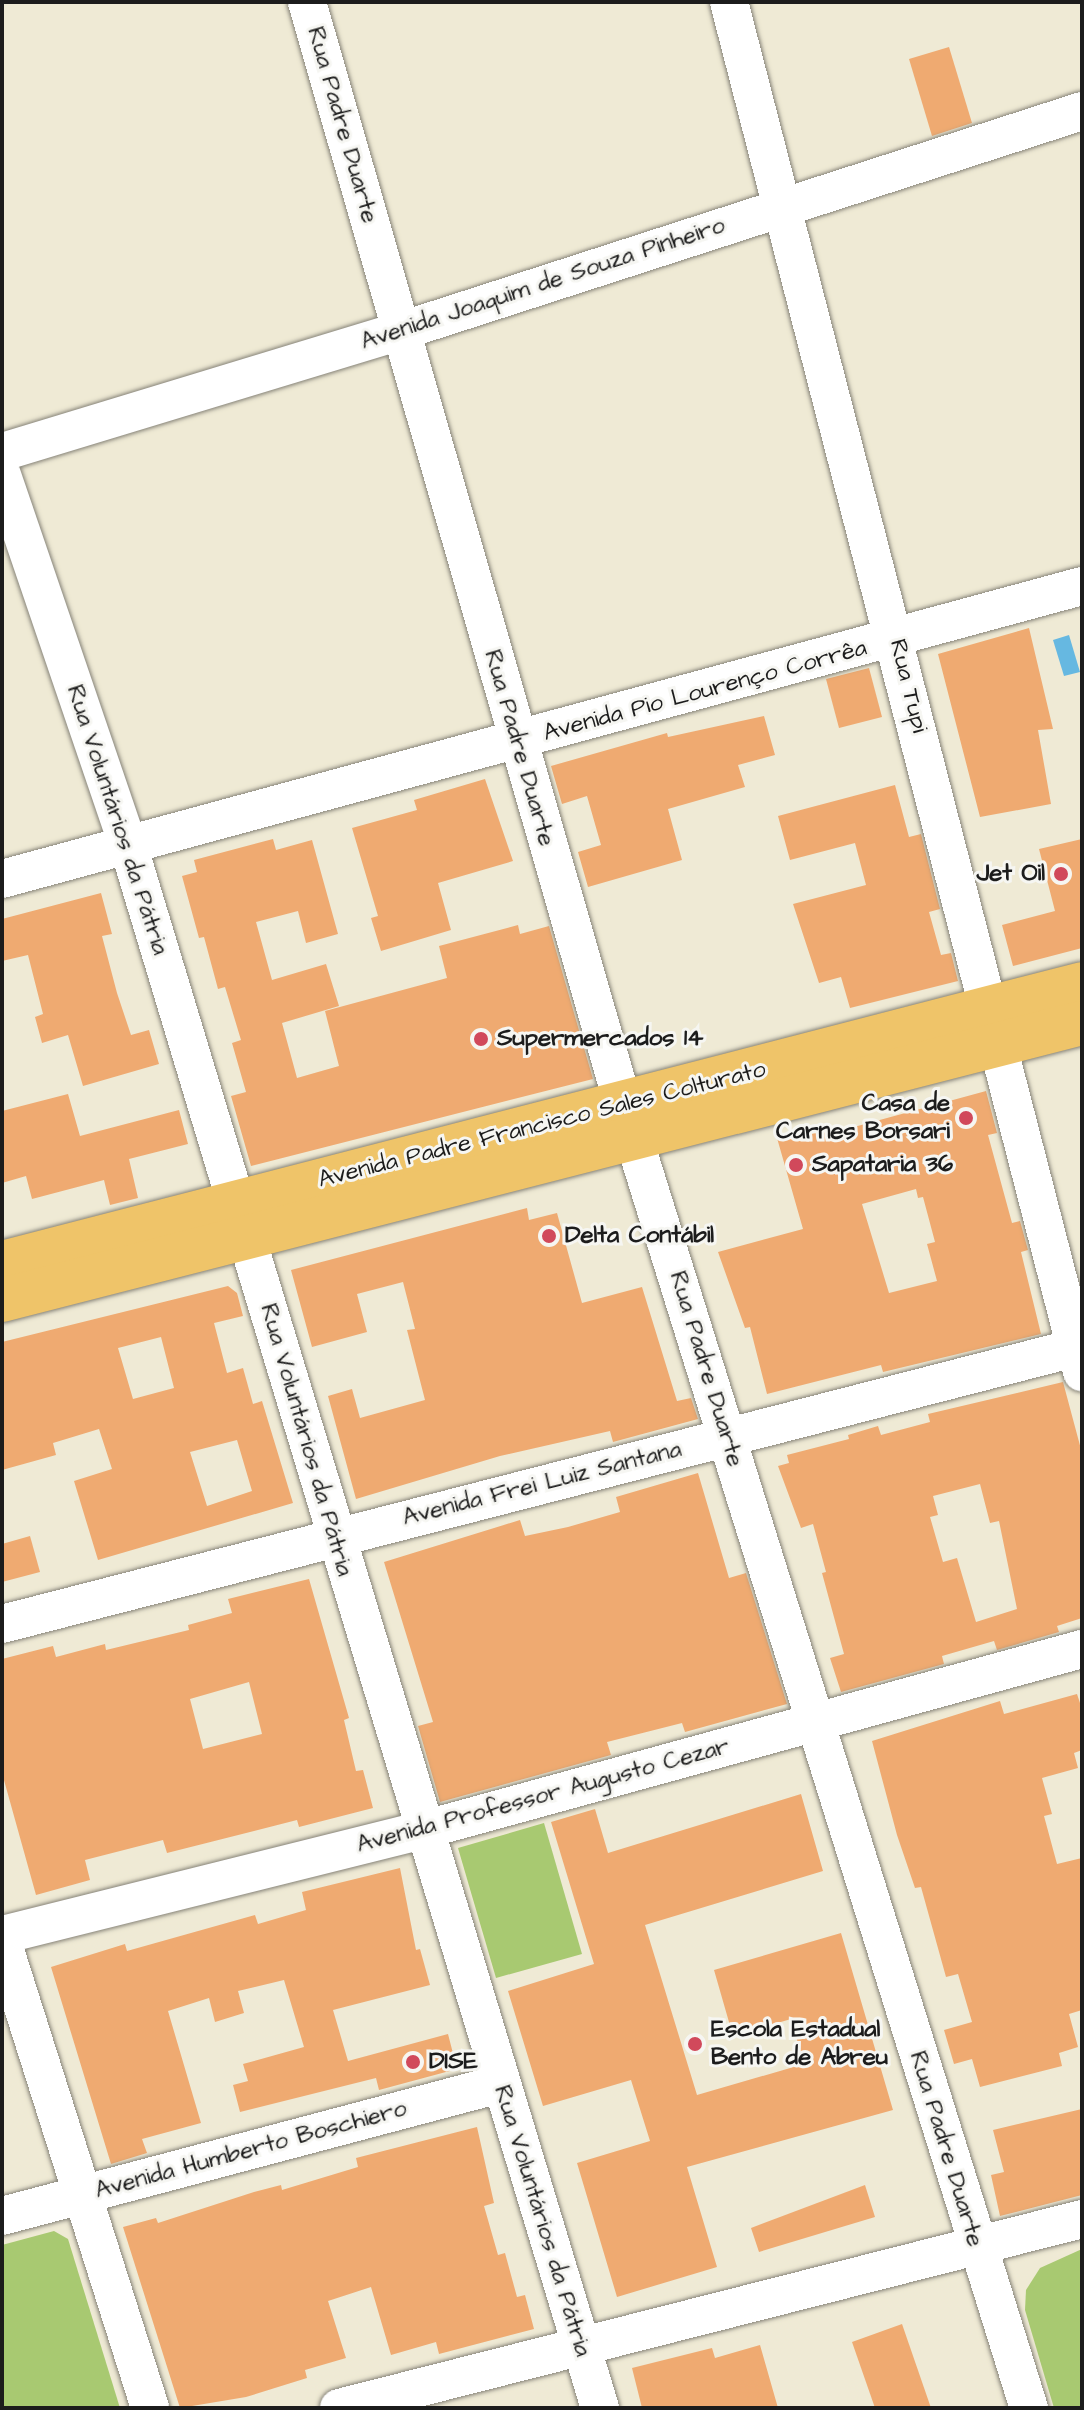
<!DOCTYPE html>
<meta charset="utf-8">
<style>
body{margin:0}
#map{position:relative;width:1084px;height:2410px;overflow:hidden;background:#efead5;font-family:"Architects Daughter",sans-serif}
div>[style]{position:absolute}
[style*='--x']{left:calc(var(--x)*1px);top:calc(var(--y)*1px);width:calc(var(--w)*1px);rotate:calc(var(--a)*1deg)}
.green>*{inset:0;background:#a8c971}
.water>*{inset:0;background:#66b8e1}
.building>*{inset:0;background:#efaa71}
.roads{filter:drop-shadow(0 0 2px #868378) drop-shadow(0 0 2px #868378)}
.minor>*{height:38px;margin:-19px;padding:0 19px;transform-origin:19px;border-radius:19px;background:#fff}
.major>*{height:44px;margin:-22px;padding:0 22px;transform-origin:22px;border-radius:22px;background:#efc469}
.dots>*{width:22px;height:22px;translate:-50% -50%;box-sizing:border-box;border:4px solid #f6f6f2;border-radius:50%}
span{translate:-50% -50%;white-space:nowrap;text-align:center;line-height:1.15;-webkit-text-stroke:6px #f6f6f2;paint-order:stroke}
.street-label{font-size:24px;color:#1c1c1c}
.poi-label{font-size:24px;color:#1c1c1c;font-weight:700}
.right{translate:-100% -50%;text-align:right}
.left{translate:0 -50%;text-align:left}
.frame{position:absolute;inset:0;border:4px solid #1c1c1c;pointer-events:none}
</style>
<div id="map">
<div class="green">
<div style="clip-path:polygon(544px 1823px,582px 1954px,496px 1978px,458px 1848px)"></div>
<div style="clip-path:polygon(54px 2231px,68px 2239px,120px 2408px,2px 2408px,2px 2245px)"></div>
<div style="clip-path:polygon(1082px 2249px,1082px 2408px,1054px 2408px,1025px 2310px,1026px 2290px,1040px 2268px)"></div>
</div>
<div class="water">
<div style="clip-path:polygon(1069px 635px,1080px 672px,1064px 676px,1053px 640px)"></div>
</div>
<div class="building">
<div style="clip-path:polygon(949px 47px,972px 123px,932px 136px,909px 59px)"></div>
<div style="clip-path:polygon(1029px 628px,1053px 729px,1038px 730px,1051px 804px,980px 817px,938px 654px)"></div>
<div style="clip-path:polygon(869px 668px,882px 717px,839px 728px,826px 679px)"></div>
<div style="clip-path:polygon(764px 716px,775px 755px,738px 765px,745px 787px,668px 809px,682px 860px,588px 887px,578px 852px,601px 845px,587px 796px,562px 804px,551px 766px,667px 733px,668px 737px)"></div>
<div style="clip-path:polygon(485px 779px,513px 861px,438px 883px,451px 930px,381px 951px,371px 918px,378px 916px,352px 828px,417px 810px,414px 800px)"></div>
<div style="clip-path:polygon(895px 785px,909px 837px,921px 834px,940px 909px,929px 912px,941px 955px,951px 953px,958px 981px,850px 1008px,841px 977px,819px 983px,793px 904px,866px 885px,855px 843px,790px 860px,778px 816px)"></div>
<div style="clip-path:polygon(273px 839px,276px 850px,312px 840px,338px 934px,306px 943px,298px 911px,256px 922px,272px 980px,326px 964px,339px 1006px,282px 1023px,297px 1078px,339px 1066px,325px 1011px,447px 978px,439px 946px,518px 925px,520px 934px,549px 926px,593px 1079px,251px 1166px,231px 1096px,246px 1092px,232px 1043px,241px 1040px,225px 987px,218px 989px,204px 937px,199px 938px,182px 876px,197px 872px,194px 860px)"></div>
<div style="clip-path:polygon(1082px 839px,1082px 948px,1013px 966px,1002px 925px,1055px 911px,1039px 849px)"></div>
<div style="clip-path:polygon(101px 893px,112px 934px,102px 936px,117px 993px,131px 1035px,149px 1030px,159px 1064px,83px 1086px,68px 1035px,42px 1043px,35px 1017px,43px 1014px,28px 955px,2px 961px,2px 919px)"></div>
<div style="clip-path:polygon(evenodd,986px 1091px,997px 1133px,988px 1135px,1012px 1223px,1020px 1221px,1028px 1250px,1021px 1252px,1041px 1334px,883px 1372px,881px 1365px,767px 1394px,750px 1327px,745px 1328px,718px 1252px,803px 1229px,777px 1138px,843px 1130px,986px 1091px,916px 1189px,918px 1198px,923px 1197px,935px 1242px,927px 1244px,937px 1281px,889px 1293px,862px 1204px,916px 1189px)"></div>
<div style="clip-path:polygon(68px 1094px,80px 1136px,179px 1110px,188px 1144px,129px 1159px,138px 1198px,110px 1205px,104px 1180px,32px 1199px,26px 1176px,2px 1183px,2px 1111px)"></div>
<div style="clip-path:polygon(527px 1208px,529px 1220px,557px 1213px,582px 1303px,642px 1287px,677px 1401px,691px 1398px,698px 1419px,613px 1442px,610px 1431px,500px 1456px,356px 1499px,328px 1396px,352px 1389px,360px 1418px,425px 1400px,407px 1330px,415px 1329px,403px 1282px,357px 1294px,367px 1332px,312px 1347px,291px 1270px)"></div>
<div style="clip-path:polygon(evenodd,228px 1286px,237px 1293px,243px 1316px,214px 1323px,227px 1373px,243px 1368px,253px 1404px,262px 1401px,293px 1503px,98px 1560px,74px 1481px,112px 1469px,99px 1429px,53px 1443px,56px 1455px,2px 1470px,2px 1342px,228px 1286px,161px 1337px,174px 1388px,133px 1399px,118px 1348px,161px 1337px,228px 1286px,237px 1440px,252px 1491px,207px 1506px,190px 1452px,237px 1440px)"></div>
<div style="clip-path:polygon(evenodd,1063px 1382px,1082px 1453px,1082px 1618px,1057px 1626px,1059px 1632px,997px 1650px,994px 1641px,942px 1656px,944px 1664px,841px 1692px,830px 1658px,844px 1654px,822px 1573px,826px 1572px,813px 1524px,801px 1528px,778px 1466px,789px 1463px,787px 1455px,849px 1439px,848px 1435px,878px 1426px,881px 1435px,930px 1422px,928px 1414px,1063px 1382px,980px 1484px,990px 1523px,999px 1521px,1017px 1609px,976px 1622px,957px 1558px,943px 1562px,930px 1517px,938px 1515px,933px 1496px,980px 1484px)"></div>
<div style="clip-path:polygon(698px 1473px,729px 1578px,746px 1573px,787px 1704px,685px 1732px,682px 1723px,607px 1742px,611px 1755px,440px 1802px,418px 1726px,433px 1722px,384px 1562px,520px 1520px,525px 1536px,568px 1527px,620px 1512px,616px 1497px)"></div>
<div style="clip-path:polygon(30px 1536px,40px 1572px,2px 1582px,2px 1544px)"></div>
<div style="clip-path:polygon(evenodd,309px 1579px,349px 1718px,344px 1720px,356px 1771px,363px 1770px,373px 1808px,299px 1827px,297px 1820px,167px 1853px,163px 1840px,85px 1860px,90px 1880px,36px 1895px,2px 1773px,2px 1659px,53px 1646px,56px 1657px,105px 1644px,106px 1650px,189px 1630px,188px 1625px,232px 1613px,228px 1599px,309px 1579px,249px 1682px,262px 1734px,203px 1749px,190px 1699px,249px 1682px)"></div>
<div style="clip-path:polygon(1077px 1694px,1082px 1709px,1082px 1750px,1074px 1753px,1078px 1768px,1042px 1778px,1052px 1814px,1044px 1816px,1057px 1864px,1082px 1858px,1082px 2010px,1069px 2014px,1078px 2047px,1059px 2053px,1062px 2066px,980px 2087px,972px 2059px,954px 2064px,944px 2030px,972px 2022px,958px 1974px,946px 1977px,921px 1887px,915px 1888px,897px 1835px,872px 1741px,1000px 1701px,1004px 1714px)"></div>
<div style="clip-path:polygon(801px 1794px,823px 1871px,645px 1925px,697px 2095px,804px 2064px,791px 2019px,733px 2036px,714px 1970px,841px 1933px,893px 2110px,687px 2167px,717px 2267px,617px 2297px,577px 2163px,650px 2141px,631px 2080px,543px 2106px,508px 1991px,594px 1964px,551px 1822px,595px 1809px,608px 1853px)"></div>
<div style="clip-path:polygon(400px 1868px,416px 1950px,420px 1949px,430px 1985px,333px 2010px,348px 2061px,448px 2034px,457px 2069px,379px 2090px,376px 2078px,240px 2112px,233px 2085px,248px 2081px,243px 2064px,304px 2047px,284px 1980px,238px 1991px,244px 2013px,215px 2022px,209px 1998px,168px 2011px,201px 2123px,142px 2139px,147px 2153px,111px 2164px,51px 1967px,125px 1944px,127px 1951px,255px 1915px,258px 1924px,306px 1910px,302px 1892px)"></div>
<div style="clip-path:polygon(1082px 2109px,1082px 2195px,1000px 2216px,991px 2175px,1004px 2172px,993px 2130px)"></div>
<div style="clip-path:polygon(477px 2127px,494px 2203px,484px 2206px,498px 2255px,505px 2253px,517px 2297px,525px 2295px,534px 2329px,439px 2354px,436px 2342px,391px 2355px,371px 2287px,328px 2301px,346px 2358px,305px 2370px,307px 2378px,246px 2397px,180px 2408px,123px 2227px,156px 2218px,158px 2223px,254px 2192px,281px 2185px,282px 2190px,358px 2167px,356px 2158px)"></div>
<div style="clip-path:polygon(865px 2185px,875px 2217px,759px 2252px,751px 2228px)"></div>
<div style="clip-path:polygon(902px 2324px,931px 2408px,875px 2408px,852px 2342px)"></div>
<div style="clip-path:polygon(760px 2345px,778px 2408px,642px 2408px,632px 2368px,712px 2348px,715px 2358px)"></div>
</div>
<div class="roads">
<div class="minor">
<div style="--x:307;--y:2;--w:1146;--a:74"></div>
<div style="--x:623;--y:1104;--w:1366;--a:72.71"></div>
<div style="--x:729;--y:2;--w:1415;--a:75.55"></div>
<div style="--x:2;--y:452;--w:417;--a:-16.9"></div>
<div style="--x:401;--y:331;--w:716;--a:-17.9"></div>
<div style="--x:2;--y:475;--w:394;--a:71.2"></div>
<div style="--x:129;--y:848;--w:1630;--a:73.2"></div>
<div style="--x:2;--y:879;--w:1119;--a:-15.18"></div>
<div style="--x:2;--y:1624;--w:1115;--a:-14.43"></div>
<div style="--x:2;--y:1935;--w:434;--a:-14"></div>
<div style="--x:423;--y:1830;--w:683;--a:-15.36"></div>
<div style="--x:2;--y:1941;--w:490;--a:72.4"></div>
<div style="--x:2;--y:2216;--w:515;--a:-14.85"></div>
<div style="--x:339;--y:2408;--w:767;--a:-14.27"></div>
</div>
<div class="major">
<div style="--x:2;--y:1263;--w:1115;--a:-14.48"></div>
<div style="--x:2;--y:1300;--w:1115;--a:-14.39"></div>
</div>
</div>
<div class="dots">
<div style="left:1061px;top:874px;background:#d1495b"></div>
<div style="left:481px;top:1039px;background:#d1495b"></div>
<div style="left:966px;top:1118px;background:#d1495b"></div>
<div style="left:796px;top:1165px;background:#d1495b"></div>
<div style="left:549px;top:1236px;background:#d1495b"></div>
<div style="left:695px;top:2044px;background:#d1495b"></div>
<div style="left:413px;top:2062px;background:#d1495b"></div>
</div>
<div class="street-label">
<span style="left:342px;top:125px;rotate:74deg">Rua Padre Duarte</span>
<span style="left:543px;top:284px;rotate:-18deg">Avenida Joaquim de Souza Pinheiro</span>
<span style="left:908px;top:686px;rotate:76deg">Rua Tupi</span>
<span style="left:705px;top:691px;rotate:-15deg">Avenida Pio Lourenço Corrêa</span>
<span style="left:519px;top:748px;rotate:74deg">Rua Padre Duarte</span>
<span style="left:117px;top:820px;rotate:72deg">Rua Voluntários da Pátria</span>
<span style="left:542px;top:1125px;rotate:-14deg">Avenida Padre Francisco Sales Colturato</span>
<span style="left:706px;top:1369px;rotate:73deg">Rua Padre Duarte</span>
<span style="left:306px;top:1440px;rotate:74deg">Rua Voluntários da Pátria</span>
<span style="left:542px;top:1484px;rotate:-14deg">Avenida Frei Luiz Santana</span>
<span style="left:543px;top:1796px;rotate:-15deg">Avenida Professor Augusto Cezar</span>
<span style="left:946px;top:2149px;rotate:73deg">Rua Padre Duarte</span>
<span style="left:251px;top:2150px;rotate:-15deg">Avenida Humberto Boschiero</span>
<span style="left:542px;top:2221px;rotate:73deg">Rua Voluntários da Pátria</span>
</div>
<div class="poi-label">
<span class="right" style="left:1045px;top:874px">Jet Oil</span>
<span class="left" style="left:497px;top:1039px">Supermercados 14</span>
<span class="right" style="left:950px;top:1118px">Casa de<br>Carnes Borsari</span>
<span class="left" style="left:812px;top:1165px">Sapataria 36</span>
<span class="left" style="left:565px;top:1236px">Delta Contábil</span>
<span class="left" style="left:711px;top:2044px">Escola Estadual<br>Bento de Abreu</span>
<span class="left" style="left:429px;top:2062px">DISE</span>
</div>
<div class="frame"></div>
</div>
